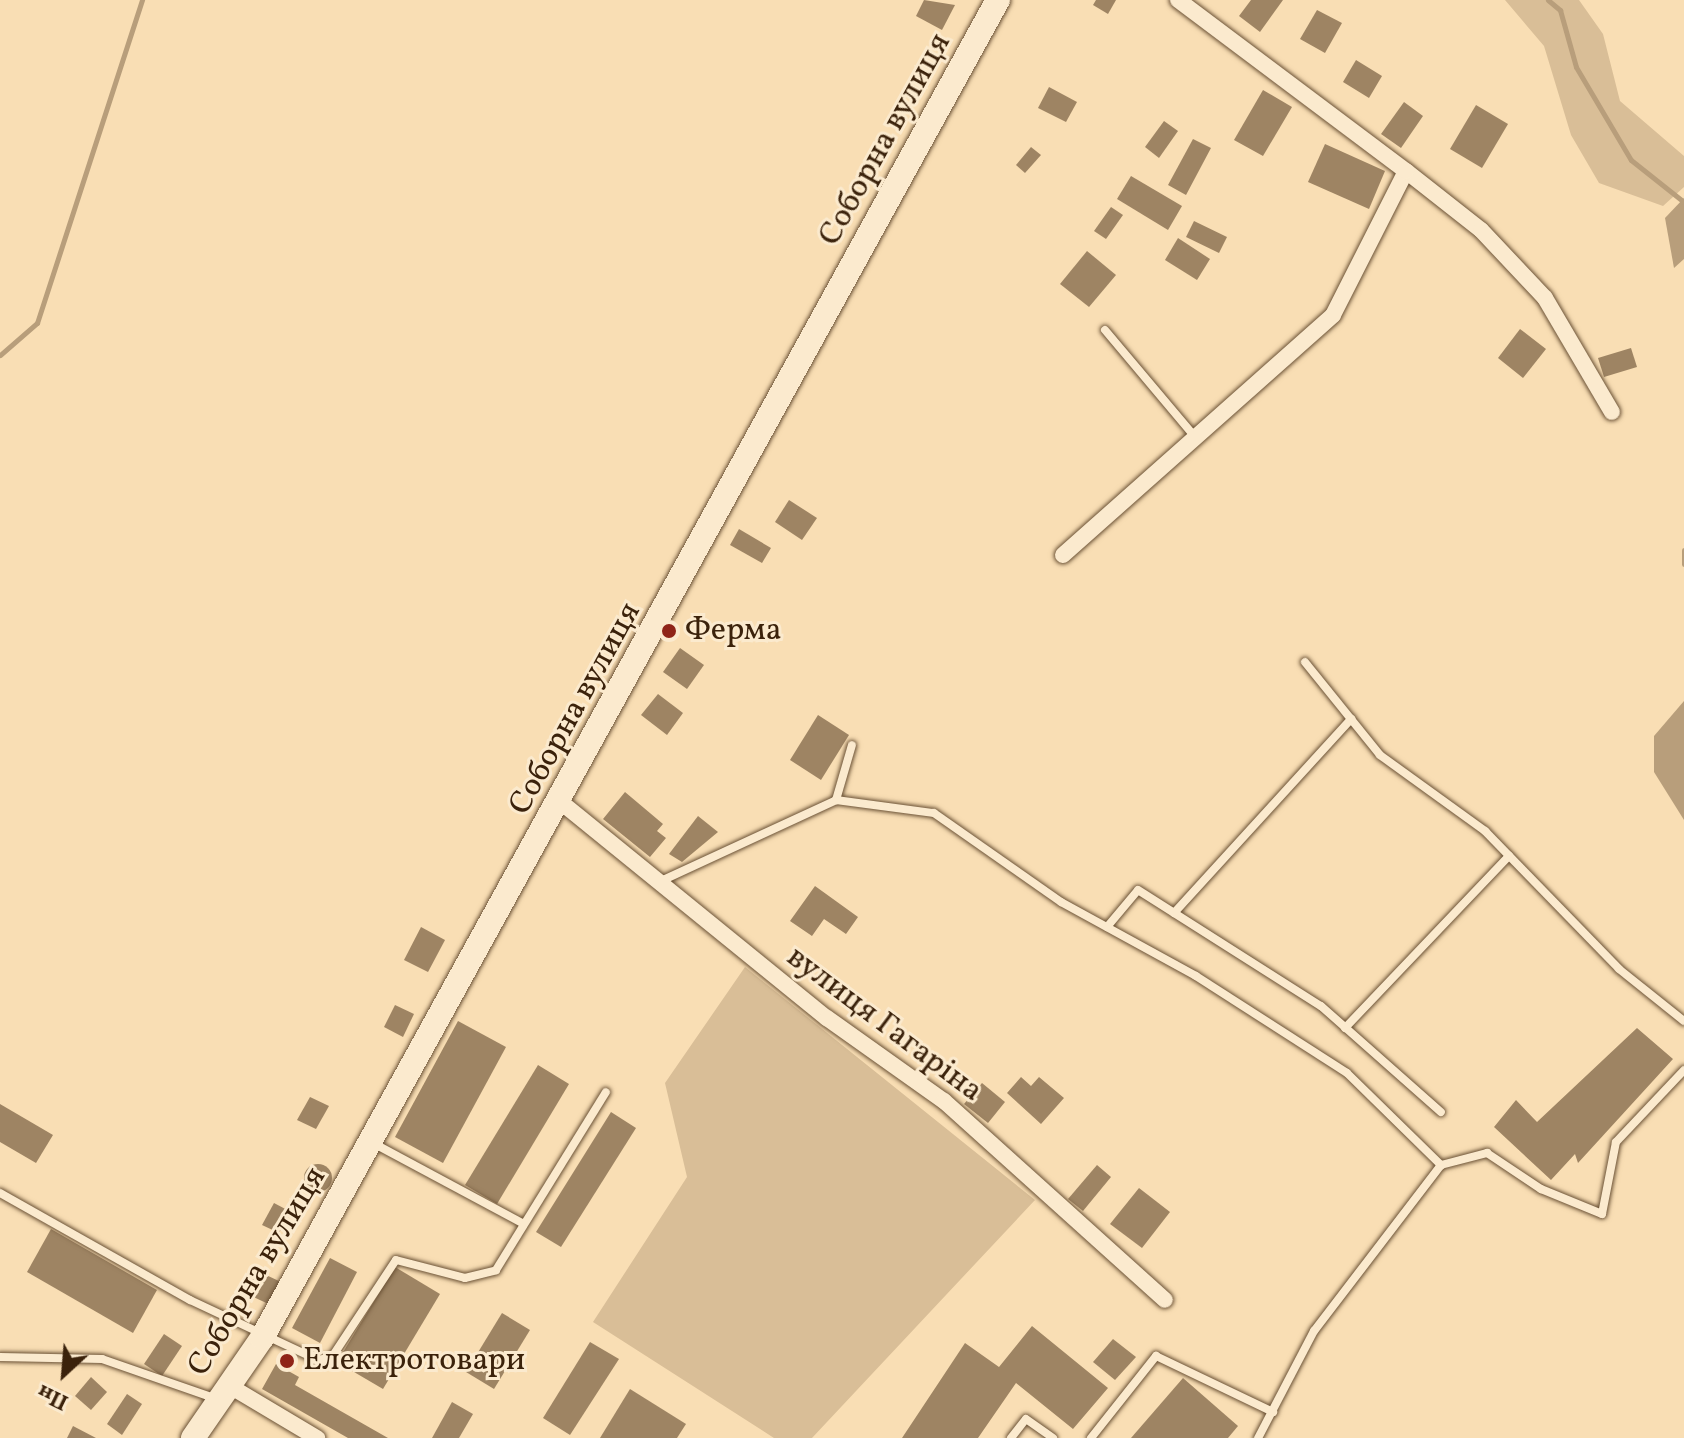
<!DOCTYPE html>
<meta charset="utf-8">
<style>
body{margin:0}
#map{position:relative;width:1684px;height:1438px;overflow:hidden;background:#f9deb4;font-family:Vollkorn,serif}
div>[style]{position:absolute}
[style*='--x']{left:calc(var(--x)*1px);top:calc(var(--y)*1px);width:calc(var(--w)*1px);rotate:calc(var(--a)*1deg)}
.green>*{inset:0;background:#d9be97}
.water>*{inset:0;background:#b89e7b}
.stream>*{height:5px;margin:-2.5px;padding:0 2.5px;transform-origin:2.5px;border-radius:2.5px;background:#b89e7b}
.building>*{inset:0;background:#9e8463}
.round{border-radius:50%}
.roads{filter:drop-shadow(0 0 2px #6a5135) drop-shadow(0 0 2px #6a5135)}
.lane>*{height:8px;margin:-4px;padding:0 4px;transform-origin:4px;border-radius:4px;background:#fbeace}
.street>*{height:16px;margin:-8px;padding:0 8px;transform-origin:8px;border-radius:8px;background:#fbeace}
.secondary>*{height:24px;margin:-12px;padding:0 12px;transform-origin:12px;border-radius:12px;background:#fbeace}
.dots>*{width:22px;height:22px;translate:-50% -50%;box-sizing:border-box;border:4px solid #fbeace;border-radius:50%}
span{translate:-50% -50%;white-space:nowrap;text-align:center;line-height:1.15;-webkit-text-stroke:6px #fbeace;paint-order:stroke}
.street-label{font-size:32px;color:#3b220b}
.poi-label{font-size:32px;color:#3b220b}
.left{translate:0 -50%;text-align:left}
.north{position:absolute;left:24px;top:1334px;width:80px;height:80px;-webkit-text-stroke:6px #fbeace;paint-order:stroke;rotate:206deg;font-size:22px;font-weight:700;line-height:32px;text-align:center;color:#3b220b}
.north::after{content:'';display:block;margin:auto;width:28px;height:36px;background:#3b220b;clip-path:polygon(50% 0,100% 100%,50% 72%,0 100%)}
</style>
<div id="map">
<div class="green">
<div style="clip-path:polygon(1505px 0,1579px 0,1603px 34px,1620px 101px,1684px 156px,1684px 187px,1663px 206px,1599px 183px,1571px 135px,1544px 46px)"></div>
<div style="clip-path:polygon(745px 967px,1035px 1200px,812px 1438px,774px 1438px,593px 1322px,687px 1177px,665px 1083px)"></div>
</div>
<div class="water">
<div style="clip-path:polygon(1684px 198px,1684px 259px,1674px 268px,1665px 218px)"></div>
<div style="clip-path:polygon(1684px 701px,1684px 820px,1654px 772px,1654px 736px)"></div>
</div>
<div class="stream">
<div style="--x:1548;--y:0;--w:16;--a:40"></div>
<div style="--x:1560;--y:10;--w:59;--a:74.3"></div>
<div style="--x:1576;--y:67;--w:108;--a:59.4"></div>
<div style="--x:1631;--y:160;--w:68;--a:38.4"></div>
<div style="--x:0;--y:355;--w:49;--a:-40.9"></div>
<div style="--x:37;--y:323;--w:340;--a:-72"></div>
<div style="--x:1684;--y:550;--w:14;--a:90"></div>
</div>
<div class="building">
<div style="clip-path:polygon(924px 0,955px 5px,942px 30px,916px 16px)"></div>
<div style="clip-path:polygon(1096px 0,1116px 0,1108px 14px,1093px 5px)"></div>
<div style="clip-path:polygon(1251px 0,1283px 0,1260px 32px,1239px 16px)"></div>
<div style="clip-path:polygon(1317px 10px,1342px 23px,1325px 53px,1300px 39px)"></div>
<div style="clip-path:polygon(1356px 60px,1382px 76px,1369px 98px,1343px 82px)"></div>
<div style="clip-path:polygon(1049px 87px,1077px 102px,1066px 122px,1038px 108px)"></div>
<div style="clip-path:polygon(1263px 90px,1292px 107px,1263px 156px,1234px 140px)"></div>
<div style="clip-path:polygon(1404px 102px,1423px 116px,1401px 148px,1381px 134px)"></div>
<div style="clip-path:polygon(1476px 105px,1508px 124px,1482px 168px,1450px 149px)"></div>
<div style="clip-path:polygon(1164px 121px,1178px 131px,1159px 158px,1145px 147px)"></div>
<div style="clip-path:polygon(1193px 139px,1211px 148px,1186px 195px,1168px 185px)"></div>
<div style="clip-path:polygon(1325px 144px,1385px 171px,1369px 209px,1308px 182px)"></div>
<div style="clip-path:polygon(1031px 147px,1041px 155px,1025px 173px,1016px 165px)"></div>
<div style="clip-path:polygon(1131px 176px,1182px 206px,1168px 230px,1117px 199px)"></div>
<div style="clip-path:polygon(1111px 207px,1123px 215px,1106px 239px,1094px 231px)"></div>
<div style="clip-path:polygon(1194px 221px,1227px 237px,1219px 253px,1186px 237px)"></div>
<div style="clip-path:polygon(1178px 238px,1210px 259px,1197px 280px,1165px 260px)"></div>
<div style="clip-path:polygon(1087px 251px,1116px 275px,1089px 307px,1060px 284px)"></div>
<div style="clip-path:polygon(1520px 329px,1546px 349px,1523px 378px,1498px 358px)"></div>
<div style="clip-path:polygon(1631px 348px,1637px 367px,1604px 377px,1598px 358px)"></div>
<div style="clip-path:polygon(789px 500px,817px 518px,802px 540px,775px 522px)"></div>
<div style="clip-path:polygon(739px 529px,771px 548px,762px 563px,730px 545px)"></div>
<div style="clip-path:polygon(680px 648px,704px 665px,687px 689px,663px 672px)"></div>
<div style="clip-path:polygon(658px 694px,683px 713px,667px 735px,641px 715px)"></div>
<div style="clip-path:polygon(818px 715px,849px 735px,821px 780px,790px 760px)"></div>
<div style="clip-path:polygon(625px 792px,663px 824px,657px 831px,666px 838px,650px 857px,603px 819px)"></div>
<div style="clip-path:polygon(698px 816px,718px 832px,682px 862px,669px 854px)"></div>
<div style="clip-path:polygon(815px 886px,858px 917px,846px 934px,824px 919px,812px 936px,790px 921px)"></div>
<div style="clip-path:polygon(421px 927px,445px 940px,428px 972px,404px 960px)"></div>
<div style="clip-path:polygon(395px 1005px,414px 1014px,403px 1037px,384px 1027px)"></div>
<div style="clip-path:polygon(458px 1021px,506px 1047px,443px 1163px,395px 1137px)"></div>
<div style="clip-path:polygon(1637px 1028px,1673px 1059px,1578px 1163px,1575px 1154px,1551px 1180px,1494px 1127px,1516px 1100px,1537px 1122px)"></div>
<div style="clip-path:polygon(538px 1065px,569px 1084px,497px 1204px,465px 1185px)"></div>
<div style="clip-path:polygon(1021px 1077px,1031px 1086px,1039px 1077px,1064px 1098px,1041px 1124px,1007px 1093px)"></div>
<div style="clip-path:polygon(982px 1083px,1005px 1102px,988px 1123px,964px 1104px)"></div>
<div style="clip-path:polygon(310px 1097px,329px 1106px,316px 1129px,297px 1120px)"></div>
<div style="clip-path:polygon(0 1104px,53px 1135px,36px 1163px,0 1142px)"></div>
<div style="clip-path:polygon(611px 1112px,636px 1128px,561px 1247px,536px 1232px)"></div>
<div class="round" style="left:304px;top:1164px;width:28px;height:28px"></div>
<div style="clip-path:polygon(1097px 1165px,1111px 1177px,1083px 1211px,1068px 1199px)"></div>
<div style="clip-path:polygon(1139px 1188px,1170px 1212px,1142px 1248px,1110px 1224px)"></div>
<div style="clip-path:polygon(274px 1203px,291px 1212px,279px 1233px,262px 1225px)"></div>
<div style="clip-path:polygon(51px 1229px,157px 1290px,133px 1333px,27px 1272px)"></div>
<div style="clip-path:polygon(330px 1258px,357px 1272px,320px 1343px,292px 1328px)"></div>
<div style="clip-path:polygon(395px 1267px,440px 1294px,383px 1389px,337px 1362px)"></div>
<div style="clip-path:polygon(264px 1274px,281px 1282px,277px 1308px,245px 1293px,253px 1276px)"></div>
<div style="clip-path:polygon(502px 1313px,530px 1330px,494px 1389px,466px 1372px)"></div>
<div style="clip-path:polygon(1032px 1326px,1108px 1388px,1073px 1429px,1016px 1383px,978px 1438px,902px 1438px,965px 1343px,999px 1367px)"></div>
<div style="clip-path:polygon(164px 1334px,182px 1346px,162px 1376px,144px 1364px)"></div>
<div style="clip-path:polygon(1113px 1339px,1136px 1357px,1115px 1380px,1093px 1362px)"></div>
<div style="clip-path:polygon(590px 1342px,619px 1359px,570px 1435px,543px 1418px)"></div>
<div style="clip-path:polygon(276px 1364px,299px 1377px,295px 1385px,388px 1438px,348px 1438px,262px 1389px)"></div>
<div style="clip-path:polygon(91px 1377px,107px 1392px,91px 1410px,75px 1396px)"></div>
<div style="clip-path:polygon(1183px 1378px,1238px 1426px,1228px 1438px,1131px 1438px)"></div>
<div style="clip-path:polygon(630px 1389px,686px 1424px,677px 1438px,600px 1438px)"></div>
<div style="clip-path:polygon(127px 1394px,142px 1404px,122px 1435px,107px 1424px)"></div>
<div style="clip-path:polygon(452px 1402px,473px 1414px,459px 1438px,432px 1438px)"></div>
<div style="clip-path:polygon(73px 1426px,96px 1438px,67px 1438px)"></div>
</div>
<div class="roads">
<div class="lane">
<div style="--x:1105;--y:330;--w:140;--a:49.9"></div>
<div style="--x:1305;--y:662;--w:119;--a:51.1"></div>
<div style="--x:1380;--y:755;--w:130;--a:35.9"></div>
<div style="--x:1485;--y:831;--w:192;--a:45.8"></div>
<div style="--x:1619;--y:969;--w:83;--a:38.7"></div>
<div style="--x:836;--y:800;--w:99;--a:7.6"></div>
<div style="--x:934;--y:813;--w:155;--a:35"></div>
<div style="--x:1061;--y:902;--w:154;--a:28.7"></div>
<div style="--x:1196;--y:976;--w:179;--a:32.7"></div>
<div style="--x:1347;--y:1073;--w:132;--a:44.4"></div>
<div style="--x:1441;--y:1165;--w:209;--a:127.4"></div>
<div style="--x:1314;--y:1331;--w:121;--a:117.6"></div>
<div style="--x:661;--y:881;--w:193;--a:-24.8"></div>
<div style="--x:836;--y:800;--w:57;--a:-73.8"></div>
<div style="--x:1174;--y:913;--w:263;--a:-47.6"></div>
<div style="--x:1107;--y:927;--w:48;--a:-50"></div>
<div style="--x:1138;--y:890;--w:217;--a:32.4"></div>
<div style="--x:1321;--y:1006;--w:160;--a:41.5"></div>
<div style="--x:1345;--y:1028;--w:238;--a:-46.4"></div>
<div style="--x:373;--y:1143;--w:171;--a:28.2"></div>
<div style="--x:1441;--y:1165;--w:48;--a:-14.6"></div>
<div style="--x:1487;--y:1153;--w:65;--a:33.7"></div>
<div style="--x:1541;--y:1189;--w:66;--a:22.3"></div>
<div style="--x:1602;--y:1214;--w:73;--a:-79"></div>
<div style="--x:1616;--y:1142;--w:99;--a:-46.6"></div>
<div style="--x:0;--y:1193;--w:218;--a:29.4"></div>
<div style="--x:190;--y:1300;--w:141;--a:25.1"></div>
<div style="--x:318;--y:1360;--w:14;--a:-12"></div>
<div style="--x:332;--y:1357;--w:116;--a:-56.6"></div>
<div style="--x:396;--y:1260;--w:71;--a:14.6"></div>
<div style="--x:465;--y:1278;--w:32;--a:-14"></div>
<div style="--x:496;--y:1270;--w:209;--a:-58.3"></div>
<div style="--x:0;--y:1357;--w:102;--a:1.1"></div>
<div style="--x:102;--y:1359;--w:122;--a:19.2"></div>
<div style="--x:1011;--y:1438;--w:24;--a:-52"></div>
<div style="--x:1026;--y:1419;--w:33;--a:35"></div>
<div style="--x:1091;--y:1438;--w:105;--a:-51.6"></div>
<div style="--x:1156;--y:1356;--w:130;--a:25.6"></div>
</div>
<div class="street">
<div style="--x:1406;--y:171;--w:95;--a:38.2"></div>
<div style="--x:1481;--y:230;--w:93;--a:46.7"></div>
<div style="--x:1545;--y:298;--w:132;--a:59.6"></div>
<div style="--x:1063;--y:555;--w:361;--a:-41.6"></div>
<div style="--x:1333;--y:315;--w:161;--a:-63.1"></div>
<div style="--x:1406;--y:171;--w:285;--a:-143.1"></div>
<div style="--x:562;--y:803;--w:341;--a:39.1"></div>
<div style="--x:827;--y:1018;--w:143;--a:35.4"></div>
<div style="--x:944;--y:1101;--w:297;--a:42"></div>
<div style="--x:228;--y:1385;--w:104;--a:30.8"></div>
</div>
<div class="secondary">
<div style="--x:193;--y:1438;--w:121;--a:-55.4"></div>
<div style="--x:262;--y:1338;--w:1527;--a:-61.19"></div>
</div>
</div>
<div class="dots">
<div style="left:669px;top:631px;background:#8f2418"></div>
<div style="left:287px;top:1361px;background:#8f2418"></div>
</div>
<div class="street-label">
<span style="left:886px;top:140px;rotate:-61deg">Соборна вулиця</span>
<span style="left:576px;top:709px;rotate:-61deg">Соборна вулиця</span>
<span style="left:884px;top:1025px;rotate:37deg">вулиця Гагаріна</span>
<span style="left:258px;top:1272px;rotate:-59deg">Соборна вулиця</span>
</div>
<div class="poi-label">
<span class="left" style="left:685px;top:631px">Ферма</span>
<span class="left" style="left:303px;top:1361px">Електротовари</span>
</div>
<div class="north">Пн</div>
</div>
